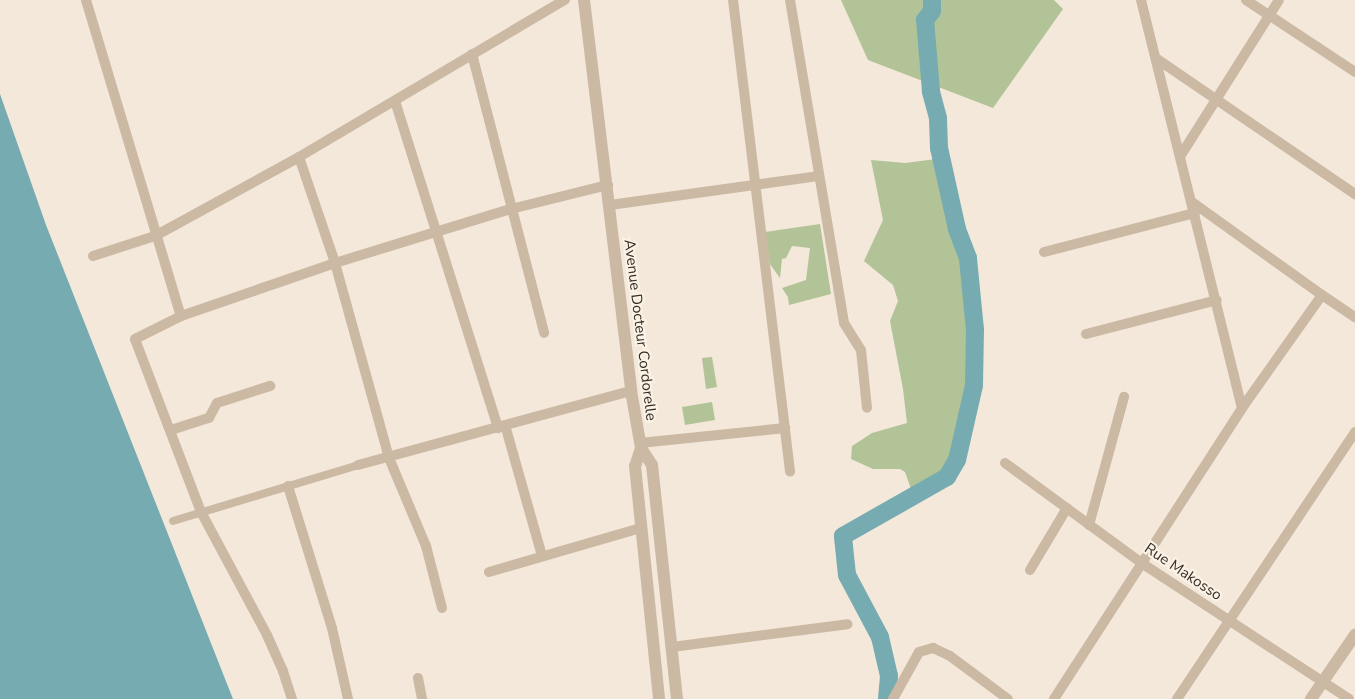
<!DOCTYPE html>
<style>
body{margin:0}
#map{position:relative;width:1355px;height:699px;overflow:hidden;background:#f3e8d9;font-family:"Nunito Sans",sans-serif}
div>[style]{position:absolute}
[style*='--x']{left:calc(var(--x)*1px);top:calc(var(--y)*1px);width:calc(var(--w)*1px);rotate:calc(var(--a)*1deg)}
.green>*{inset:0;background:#b2c398}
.water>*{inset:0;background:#76abb1}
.river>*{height:18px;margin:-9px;padding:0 9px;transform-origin:9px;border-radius:9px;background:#76abb1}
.pedestrian>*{height:8px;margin:-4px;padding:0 4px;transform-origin:4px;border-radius:4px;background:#cbb9a4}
.minor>*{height:10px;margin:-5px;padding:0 5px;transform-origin:5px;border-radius:5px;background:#cbb9a4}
.tertiary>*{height:12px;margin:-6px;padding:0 6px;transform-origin:6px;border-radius:6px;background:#cbb9a4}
span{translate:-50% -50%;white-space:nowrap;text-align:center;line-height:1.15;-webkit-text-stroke:4.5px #faf2e5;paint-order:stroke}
.street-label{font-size:15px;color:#362c26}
</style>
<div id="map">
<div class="green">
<div style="clip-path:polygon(841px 0,1054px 0,1063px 9px,993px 108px,868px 60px)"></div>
<div style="clip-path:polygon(936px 159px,967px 288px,970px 365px,950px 465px,922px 487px,911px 489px,905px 472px,900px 469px,873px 469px,851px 459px,852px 446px,872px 433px,907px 423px,903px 389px,890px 321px,898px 301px,893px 285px,864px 261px,883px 220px,871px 160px,905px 163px)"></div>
<div style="clip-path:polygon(820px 224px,831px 294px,789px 305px,788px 297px,782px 288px,806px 280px,810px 248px,792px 246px,786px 258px,782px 259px,780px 278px,770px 264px,765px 232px)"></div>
<div style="clip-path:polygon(712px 357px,717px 387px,706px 389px,702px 358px)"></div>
<div style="clip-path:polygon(712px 402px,715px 420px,685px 425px,682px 407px)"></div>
</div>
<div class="water">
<div style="clip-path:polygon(0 94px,46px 225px,233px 699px,0 699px)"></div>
</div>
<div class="river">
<div style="--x:887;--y:699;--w:23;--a:-85"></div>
<div style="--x:889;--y:676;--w:40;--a:-103"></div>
<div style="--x:880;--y:637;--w:70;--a:-118"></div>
<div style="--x:847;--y:575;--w:39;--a:-96"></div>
<div style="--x:843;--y:536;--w:120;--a:-29.6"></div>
<div style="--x:947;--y:477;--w:20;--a:-60"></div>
<div style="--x:957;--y:460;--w:77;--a:-77.2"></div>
<div style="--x:974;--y:385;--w:55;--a:-89"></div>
<div style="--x:975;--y:330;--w:72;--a:-95.6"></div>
<div style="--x:968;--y:258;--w:31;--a:-111"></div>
<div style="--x:957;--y:229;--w:83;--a:-102.5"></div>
<div style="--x:939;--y:148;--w:30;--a:-92"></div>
<div style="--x:938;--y:118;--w:28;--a:-105"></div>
<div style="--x:931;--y:91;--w:71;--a:-94.8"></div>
<div style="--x:925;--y:20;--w:11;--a:-52"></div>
<div style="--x:932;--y:11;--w:11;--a:-90"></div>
</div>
<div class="pedestrian">
<div style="--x:173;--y:521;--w:193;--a:-16.8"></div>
</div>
<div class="minor">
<div style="--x:86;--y:0;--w:330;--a:73.3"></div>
<div style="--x:733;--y:0;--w:475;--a:83.1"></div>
<div style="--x:790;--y:0;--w:327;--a:80.5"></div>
<div style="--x:844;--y:323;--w:32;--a:58"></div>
<div style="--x:861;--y:350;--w:58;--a:84.1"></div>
<div style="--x:1141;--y:0;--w:420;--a:76.1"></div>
<div style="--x:1246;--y:0;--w:131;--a:33.4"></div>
<div style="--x:472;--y:54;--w:288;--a:75.5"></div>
<div style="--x:1157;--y:59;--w:240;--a:34.3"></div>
<div style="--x:395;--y:101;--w:343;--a:72.5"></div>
<div style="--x:1181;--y:155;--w:183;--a:-57.7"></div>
<div style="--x:299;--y:157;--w:112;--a:71.2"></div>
<div style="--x:335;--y:263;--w:202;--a:74.5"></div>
<div style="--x:389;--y:458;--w:95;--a:67.2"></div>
<div style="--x:426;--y:546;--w:64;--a:75.5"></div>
<div style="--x:1192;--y:202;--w:160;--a:35.6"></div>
<div style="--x:610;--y:205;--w:210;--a:-7.9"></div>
<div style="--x:1044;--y:252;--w:156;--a:-14.5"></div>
<div style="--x:93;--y:256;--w:65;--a:-17.9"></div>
<div style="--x:155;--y:236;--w:164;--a:-28.7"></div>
<div style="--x:299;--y:157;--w:309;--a:-30.6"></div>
<div style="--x:1086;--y:334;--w:135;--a:-14.5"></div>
<div style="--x:505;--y:425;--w:136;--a:74.2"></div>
<div style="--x:171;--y:430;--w:40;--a:-18"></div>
<div style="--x:209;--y:418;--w:17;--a:-62"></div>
<div style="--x:217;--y:403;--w:56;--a:-17.8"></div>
<div style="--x:640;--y:443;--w:146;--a:-5.9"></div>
<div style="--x:1005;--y:463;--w:171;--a:36.2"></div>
<div style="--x:1143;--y:564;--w:246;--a:33.2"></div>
<div style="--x:358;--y:465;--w:283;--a:-15.2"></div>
<div style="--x:288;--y:486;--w:149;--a:72.8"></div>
<div style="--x:332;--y:628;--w:73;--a:77.3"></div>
<div style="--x:1089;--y:525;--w:133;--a:-74.7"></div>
<div style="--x:1030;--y:570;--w:72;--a:-59.2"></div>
<div style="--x:489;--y:572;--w:157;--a:-16.2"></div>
<div style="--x:672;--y:647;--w:177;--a:-7.4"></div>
<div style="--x:418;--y:678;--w:21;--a:79"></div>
<div style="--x:292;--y:699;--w:29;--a:-108"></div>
<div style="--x:283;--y:671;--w:39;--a:-114"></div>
<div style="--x:267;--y:635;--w:140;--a:-118.2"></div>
<div style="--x:201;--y:512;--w:185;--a:-110.9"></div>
<div style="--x:135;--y:339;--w:51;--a:-26.6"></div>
<div style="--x:181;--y:316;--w:163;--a:-19"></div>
<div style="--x:335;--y:263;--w:184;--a:-17.1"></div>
<div style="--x:511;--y:209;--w:100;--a:-13.9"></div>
<div style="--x:893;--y:699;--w:54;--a:-61"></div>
<div style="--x:919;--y:652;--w:15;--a:-16"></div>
<div style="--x:933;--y:648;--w:19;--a:25"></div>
<div style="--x:950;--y:656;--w:72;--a:36.6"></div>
<div style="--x:1054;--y:699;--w:346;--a:-57.1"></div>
<div style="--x:1242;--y:408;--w:138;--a:-54.7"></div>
<div style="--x:1322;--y:295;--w:40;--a:34"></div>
<div style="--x:1177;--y:699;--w:321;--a:-56.3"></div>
</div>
<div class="tertiary">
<div style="--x:584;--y:0;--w:394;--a:83.1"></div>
<div style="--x:631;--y:391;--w:58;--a:80"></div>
<div style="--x:641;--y:448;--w:19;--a:108"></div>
<div style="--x:635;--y:466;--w:234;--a:84.1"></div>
<div style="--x:641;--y:448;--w:20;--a:57"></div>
<div style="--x:652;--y:465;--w:235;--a:83.9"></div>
<div style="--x:1311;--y:699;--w:78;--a:-55.5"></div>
</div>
<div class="street-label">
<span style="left:640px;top:330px;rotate:83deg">Avenue Docteur Cordorelle</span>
<span style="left:1183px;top:572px;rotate:34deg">Rue Makosso</span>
</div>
</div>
